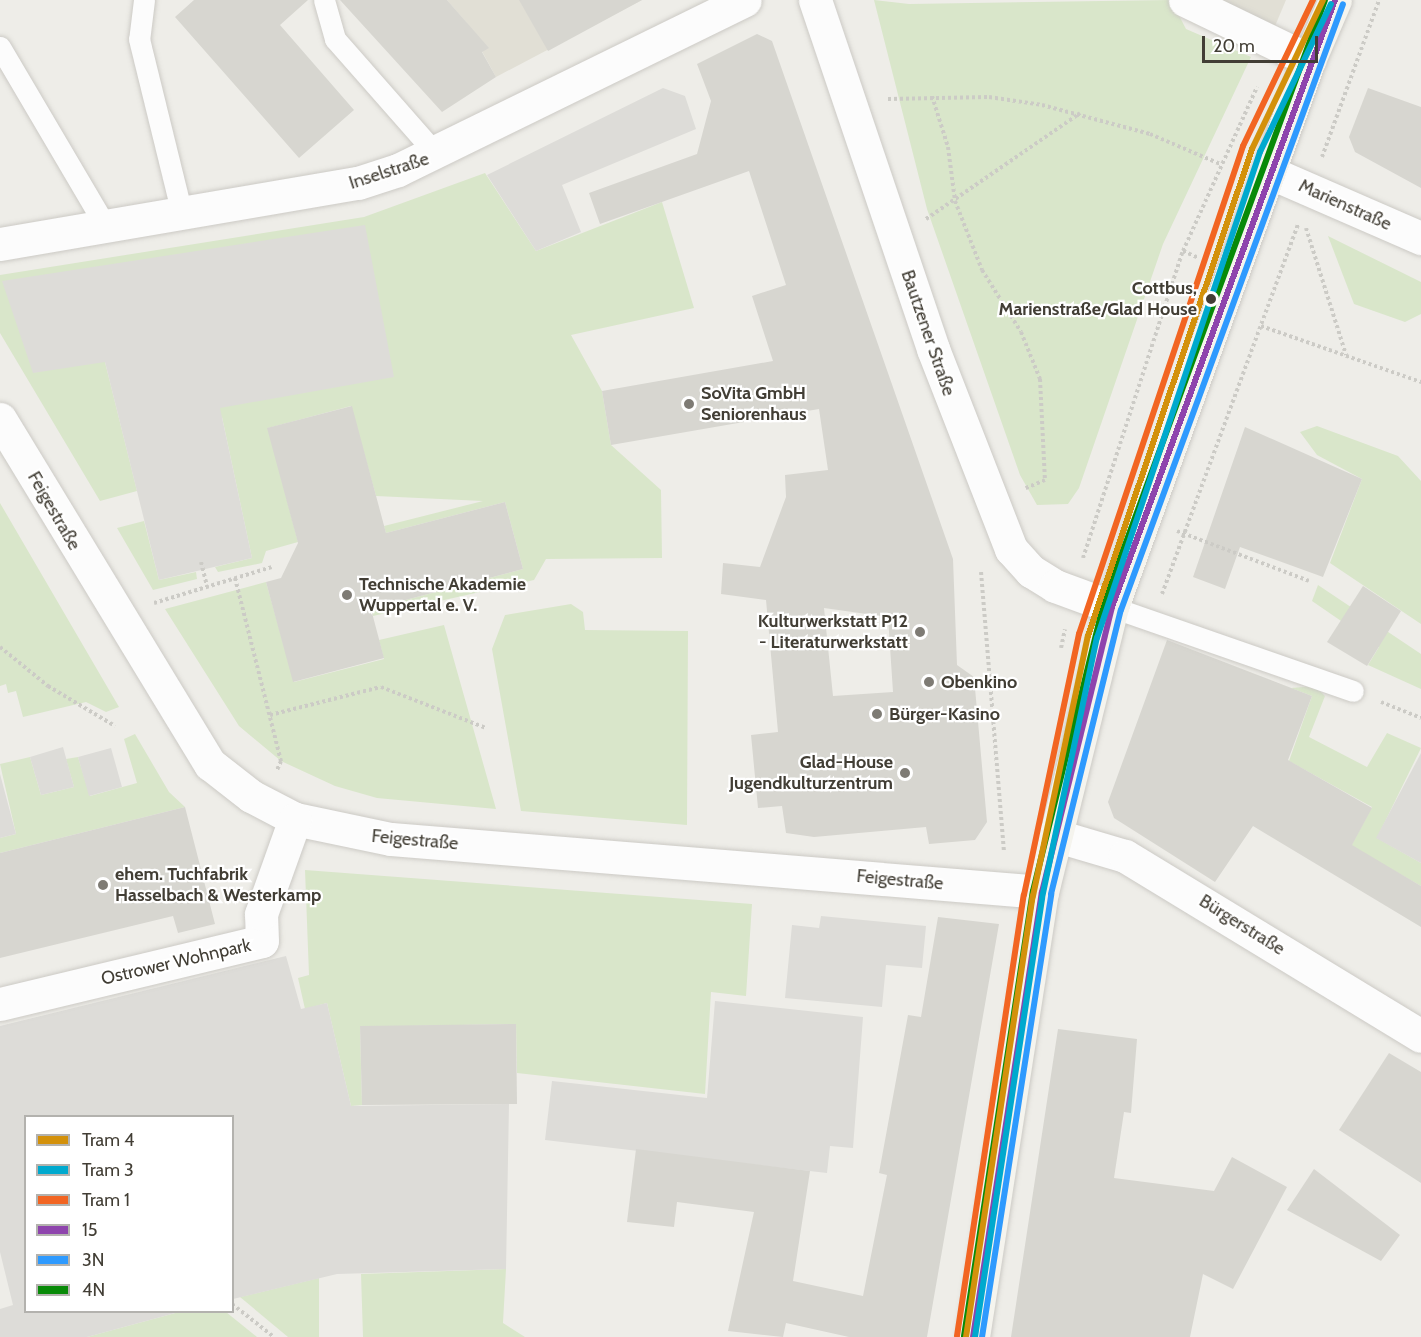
<!DOCTYPE html>
<meta charset="utf-8">
<style>
body{margin:0}
#map{position:relative;width:1421px;height:1337px;overflow:hidden;background:#eeede8;font-family:Cabin,sans-serif}
div>[style]{position:absolute}
[style*='--x']{left:calc(var(--x)*1px);top:calc(var(--y)*1px);width:calc(var(--w)*1px);rotate:calc(var(--a)*1deg)}
.residential>*{inset:0;background:#e1dfd5}
.green>*{inset:0;background:#d9e6ca}
.parking>*{inset:0;background:#dddcd8}
.building>*{inset:0;background:#d7d6d0}
.path>*{height:4px;margin-top:-2px;transform-origin:0;background:repeating-linear-gradient(90deg,#cccbc6 0 3px,transparent 0 6px)}
.roads{filter:drop-shadow(0 0 2px #cccac5) drop-shadow(0 0 2px #cccac5)}
.service>*{height:21px;margin:-10.5px;padding:0 10.5px;transform-origin:10.5px;border-radius:10.5px;background:#fcfcfc}
.minor>*{height:33px;margin:-16.5px;padding:0 16.5px;transform-origin:16.5px;border-radius:16.5px;background:#fcfcfc}
.secondary>*{height:33px;margin:-16.5px;padding:0 16.5px;transform-origin:16.5px;border-radius:16.5px;background:#f5f4ee}
.bus-1>*{height:6px;margin:-3px;padding:0 3px;transform-origin:3px;border-radius:3px;background:#8e44ad}
.bus-2>*{height:6px;margin:-3px;padding:0 3px;transform-origin:3px;border-radius:3px;background:#2e9afe}
.bus-3>*{height:6px;margin:-3px;padding:0 3px;transform-origin:3px;border-radius:3px;background:#088a08}
.tram-1>*{height:6px;margin:-3px;padding:0 3px;transform-origin:3px;border-radius:3px;background:#d3910b}
.tram-2>*{height:6px;margin:-3px;padding:0 3px;transform-origin:3px;border-radius:3px;background:#00a9ce}
.tram-3>*{height:6px;margin:-3px;padding:0 3px;transform-origin:3px;border-radius:3px;background:#f26522}
.dots>*{width:16px;height:16px;translate:-50% -50%;box-sizing:border-box;border:3px solid #fff;border-radius:50%}
span{translate:-50% -50%;white-space:nowrap;text-align:center;line-height:1.15;-webkit-text-stroke:4.5px #fff;paint-order:stroke}
.street-label{font-size:18px;color:#423e35}
.stop-label{font-size:18px;color:#423e35;font-weight:700}
.right{translate:-100% -50%;text-align:right}
.poi-label{font-size:18px;color:#423e35;font-weight:700}
.left{translate:0 -50%;text-align:left}
.legend{position:absolute;left:24px;top:1115px;width:210px;height:198px;box-sizing:border-box;background:#fff;border:2px solid #b3b2ae;margin:0;padding:8px 10px;list-style:none;font-size:18px;color:#423e35}
.legend li{display:flex;align-items:center;gap:12px;height:30px}
.legend b{width:30px;border:2px solid #b3b2ae}
.scale{position:absolute;left:1202px;top:36px;width:116px;height:27px;box-sizing:border-box;border:3px solid #423e35;border-top:0;padding-left:8px;font-size:18px;line-height:21px;white-space:nowrap;color:#423e35;-webkit-text-stroke:4px #fff;paint-order:stroke}
</style>
<div id="map">
<div class="residential">
<div style="clip-path:polygon(447px 0,642px 0,496px 77px,466px 22px)"></div>
<div style="clip-path:polygon(1208px 0,1286px 0,1275px 26px)"></div>
</div>
<div class="green">
<div style="clip-path:polygon(874px 0,909px 4px,1171px 0,1186px 29px,1251px 57px,1163px 244px,1079px 488px,1068px 504px,1037px 505px,1020px 475px,927px 209px)"></div>
<div style="clip-path:polygon(485px 173px,536px 251px,662px 202px,694px 308px,571px 335px,602px 391px,611px 445px,661px 490px,662px 558px,546px 559px,534px 580px,373px 616px,371px 609px,523px 569px,505px 502px,386px 533px,384px 526px,483px 501px,376px 496px,351px 406px,268px 428px,298px 542px,266px 551px,262px 563px,218px 572px,215px 567px,252px 558px,222px 417px,105px 362px,137px 491px,100px 501px,0 333px,0 275px,364px 217px)"></div>
<div style="clip-path:polygon(1328px 236px,1421px 282px,1421px 314px,1405px 322px,1354px 304px)"></div>
<div style="clip-path:polygon(1317px 426px,1398px 456px,1421px 481px,1421px 624px,1330px 563px,1362px 479px,1317px 455px,1300px 432px)"></div>
<div style="clip-path:polygon(0 503px,119px 707px,106px 712px,86px 702px,23px 717px,16px 691px,8px 693px,6px 684px,0 686px)"></div>
<div style="clip-path:polygon(144px 521px,159px 580px,196px 572px,197px 579px,153px 590px,117px 528px)"></div>
<div style="clip-path:polygon(266px 582px,294px 682px,384px 659px,379px 640px,444px 625px,496px 809px,377px 798px,335px 786px,281px 761px,239px 726px,165px 609px)"></div>
<div style="clip-path:polygon(1318px 585px,1421px 654px,1421px 689px,1368px 665px,1379px 647px,1312px 601px)"></div>
<div style="clip-path:polygon(571px 604px,583px 612px,585px 630px,688px 631px,687px 825px,521px 811px,492px 649px,505px 615px)"></div>
<div style="clip-path:polygon(1315px 686px,1325px 696px,1309px 737px,1367px 767px,1387px 733px,1421px 748px,1377px 838px,1421px 863px,1421px 886px,1351px 846px,1372px 807px,1289px 761px,1312px 696px,1291px 688px)"></div>
<div style="clip-path:polygon(135px 734px,169px 792px,185px 807px,0 853px,0 838px,16px 834px,0 764px,30px 757px,41px 795px,74px 787px,66px 759px,78px 757px,90px 796px,137px 783px,124px 739px)"></div>
<div style="clip-path:polygon(305px 870px,752px 904px,746px 996px,711px 992px,705px 1094px,517px 1073px,516px 1024px,360px 1027px,362px 1105px,351px 1106px,327px 1003px,305px 1009px,298px 978px,309px 975px)"></div>
<div style="clip-path:polygon(506px 1269px,503px 1323px,525px 1337px,363px 1337px,361px 1274px)"></div>
<div style="clip-path:polygon(319px 1278px,319px 1337px,288px 1337px,240px 1297px)"></div>
<div style="clip-path:polygon(179px 1312px,226px 1312px,257px 1337px,87px 1337px)"></div>
</div>
<div class="parking">
<div style="clip-path:polygon(663px 88px,685px 96px,696px 129px,562px 185px,581px 232px,536px 251px,487px 175px)"></div>
<div style="clip-path:polygon(365px 225px,394px 377px,220px 408px,252px 558px,159px 580px,105px 362px,33px 373px,2px 281px)"></div>
<div style="clip-path:polygon(63px 747px,74px 787px,41px 795px,30px 757px)"></div>
<div style="clip-path:polygon(111px 748px,122px 787px,89px 796px,78px 757px)"></div>
<div style="clip-path:polygon(1421px 753px,1421px 863px,1376px 838px)"></div>
<div style="clip-path:polygon(0 774px,16px 834px,0 838px)"></div>
<div style="clip-path:polygon(821px 916px,926px 926px,922px 968px,886px 965px,882px 1007px,785px 998px,792px 925px,819px 928px)"></div>
<div style="clip-path:polygon(286px 956px,301px 1009px,327px 1003px,351px 1106px,509px 1104px,506px 1269px,337px 1274px,233px 1299px,232px 1116px,26px 1116px,26px 1312px,179px 1312px,87px 1337px,0 1337px,0 1309px,13px 1305px,0 1252px,0 1026px)"></div>
<div style="clip-path:polygon(715px 1001px,863px 1017px,853px 1148px,830px 1146px,827px 1173px,545px 1140px,552px 1081px,707px 1098px)"></div>
</div>
<div class="building">
<div style="clip-path:polygon(194px 0,308px 0,280px 25px,354px 110px,299px 158px,175px 17px)"></div>
<div style="clip-path:polygon(340px 0,447px 0,489px 48px,482px 52px,496px 77px,442px 112px)"></div>
<div style="clip-path:polygon(519px 0,642px 0,548px 51px)"></div>
<div style="clip-path:polygon(evenodd,757px 34px,772px 41px,953px 559px,957px 665px,974px 677px,987px 822px,975px 840px,929px 844px,926px 827px,814px 837px,786px 833px,782px 806px,758px 808px,751px 735px,778px 732px,766px 600px,721px 594px,723px 563px,760px 567px,786px 497px,785px 475px,828px 470px,819px 409px,611px 445px,602px 391px,773px 361px,752px 296px,786px 285px,749px 171px,600px 224px,589px 193px,697px 154px,711px 101px,697px 64px,757px 34px,824px 608px,888px 617px,893px 692px,833px 696px,824px 608px)"></div>
<div style="clip-path:polygon(1368px 88px,1421px 107px,1421px 188px,1355px 152px,1349px 137px)"></div>
<div style="clip-path:polygon(352px 406px,386px 533px,505px 502px,523px 569px,371px 609px,384px 658px,293px 682px,266px 582px,281px 578px,298px 543px,267px 428px)"></div>
<div style="clip-path:polygon(1245px 427px,1362px 479px,1323px 577px,1240px 547px,1225px 589px,1193px 577px)"></div>
<div style="clip-path:polygon(1363px 586px,1401px 611px,1367px 666px,1327px 642px)"></div>
<div style="clip-path:polygon(1167px 640px,1312px 696px,1288px 760px,1372px 808px,1352px 845px,1421px 886px,1421px 927px,1253px 826px,1215px 882px,1114px 818px,1108px 802px)"></div>
<div style="clip-path:polygon(185px 807px,215px 924px,178px 933px,173px 916px,0 958px,0 853px)"></div>
<div style="clip-path:polygon(938px 917px,999px 924px,927px 1337px,849px 1337px,786px 1323px,783px 1337px,728px 1331px,754px 1212px,677px 1202px,674px 1227px,627px 1222px,636px 1149px,810px 1171px,793px 1281px,863px 1296px,887px 1175px,879px 1173px,908px 1015px,921px 1017px)"></div>
<div style="clip-path:polygon(516px 1024px,517px 1104px,362px 1105px,360px 1026px)"></div>
<div style="clip-path:polygon(1058px 1029px,1137px 1039px,1131px 1113px,1124px 1112px,1114px 1178px,1214px 1191px,1232px 1157px,1287px 1187px,1233px 1289px,1203px 1274px,1190px 1337px,1011px 1337px)"></div>
<div style="clip-path:polygon(1389px 1053px,1421px 1072px,1421px 1183px,1339px 1130px)"></div>
<div style="clip-path:polygon(1314px 1169px,1400px 1235px,1381px 1261px,1287px 1210px)"></div>
</div>
<div class="path">
<div style="--x:932;--y:96;--w:53;--a:72.6"></div>
<div style="--x:948;--y:147;--w:54;--a:82.6"></div>
<div style="--x:955;--y:201;--w:74;--a:68.6"></div>
<div style="--x:982;--y:270;--w:73;--a:57.8"></div>
<div style="--x:1021;--y:332;--w:51;--a:68"></div>
<div style="--x:1040;--y:379;--w:101;--a:87.2"></div>
<div style="--x:1045;--y:480;--w:21;--a:157"></div>
<div style="--x:888;--y:99;--w:101;--a:-1.1"></div>
<div style="--x:989;--y:97;--w:54;--a:8.6"></div>
<div style="--x:1042;--y:105;--w:112;--a:15"></div>
<div style="--x:1150;--y:134;--w:76;--a:23.2"></div>
<div style="--x:1322;--y:157;--w:167;--a:-70"></div>
<div style="--x:926;--y:219;--w:187;--a:-34.5"></div>
<div style="--x:1306;--y:228;--w:133;--a:72.5"></div>
<div style="--x:1183;--y:251;--w:17;--a:24"></div>
<div style="--x:1261;--y:326;--w:170;--a:19.3"></div>
<div style="--x:1177;--y:531;--w:141;--a:20.7"></div>
<div style="--x:1083;--y:558;--w:323;--a:-72"></div>
<div style="--x:1183;--y:251;--w:180;--a:-65.7"></div>
<div style="--x:201;--y:562;--w:25;--a:76"></div>
<div style="--x:981;--y:572;--w:281;--a:85.3"></div>
<div style="--x:235;--y:578;--w:189;--a:75.9"></div>
<div style="--x:281;--y:761;--w:10;--a:114"></div>
<div style="--x:1162;--y:594;--w:394;--a:-69.8"></div>
<div style="--x:154;--y:603;--w:123;--a:-17"></div>
<div style="--x:0;--y:647;--w:62;--a:39.1"></div>
<div style="--x:48;--y:686;--w:78;--a:30.8"></div>
<div style="--x:1061;--y:648;--w:19;--a:-78"></div>
<div style="--x:1381;--y:702;--w:43;--a:21.8"></div>
<div style="--x:270;--y:715;--w:114;--a:-14.2"></div>
<div style="--x:381;--y:687;--w:113;--a:21.3"></div>
<div style="--x:232;--y:1304;--w:53;--a:38.2"></div>
</div>
<div class="roads">
<div class="service">
<div style="--x:144;--y:0;--w:39;--a:97"></div>
<div style="--x:139;--y:39;--w:180;--a:76.2"></div>
<div style="--x:324;--y:0;--w:41;--a:74.2"></div>
<div style="--x:335;--y:39;--w:154;--a:48.7"></div>
<div style="--x:0;--y:47;--w:209;--a:59.5"></div>
<div style="--x:1112;--y:607;--w:255;--a:19.2"></div>
</div>
<div class="minor">
<div style="--x:815;--y:0;--w:368;--a:71.3"></div>
<div style="--x:933;--y:349;--w:215;--a:68.7"></div>
<div style="--x:1011;--y:549;--w:30;--a:48"></div>
<div style="--x:1031;--y:571;--w:28;--a:32"></div>
<div style="--x:1055;--y:586;--w:61;--a:20.2"></div>
<div style="--x:1185;--y:0;--w:138;--a:25.8"></div>
<div style="--x:1269;--y:172;--w:166;--a:23.5"></div>
<div style="--x:0;--y:244;--w:363;--a:-9.7"></div>
<div style="--x:358;--y:183;--w:42;--a:-18"></div>
<div style="--x:398;--y:170;--w:386;--a:-26.1"></div>
<div style="--x:0;--y:419;--w:404;--a:58.7"></div>
<div style="--x:210;--y:764;--w:52;--a:38"></div>
<div style="--x:251;--y:796;--w:50;--a:27.6"></div>
<div style="--x:295;--y:819;--w:98;--a:11.8"></div>
<div style="--x:391;--y:839;--w:653;--a:4.65"></div>
<div style="--x:1054;--y:835;--w:74;--a:16.5"></div>
<div style="--x:1125;--y:856;--w:346;--a:31.3"></div>
<div style="--x:0;--y:1004;--w:269;--a:-13.5"></div>
<div style="--x:262;--y:941;--w:27;--a:-92"></div>
<div style="--x:261;--y:914;--w:101;--a:-70.3"></div>
</div>
<div class="secondary">
<div style="--x:973;--y:1337;--w:450;--a:-81.2"></div>
<div style="--x:1042;--y:892;--w:293;--a:-76.2"></div>
<div style="--x:1112;--y:607;--w:581;--a:-70.19"></div>
<div style="--x:1309;--y:60;--w:65;--a:-66.6"></div>
</div>
</div>
<div class="bus-1">
<div style="--x:973;--y:1337;--w:450;--a:-81.2"></div>
<div style="--x:1042;--y:892;--w:293;--a:-76.2"></div>
<div style="--x:1112;--y:607;--w:647;--a:-69.83"></div>
</div>
<div class="bus-2">
<div style="--x:982;--y:1337;--w:448;--a:-81.1"></div>
<div style="--x:1051;--y:894;--w:292;--a:-76.2"></div>
<div style="--x:1121;--y:610;--w:645;--a:-69.88"></div>
</div>
<div class="bus-3">
<div style="--x:964;--y:1336;--w:450;--a:-81.2"></div>
<div style="--x:1033;--y:891;--w:294;--a:-76.2"></div>
<div style="--x:1103;--y:605;--w:644;--a:-69.85"></div>
</div>
<div class="tram-1">
<div style="--x:966;--y:1337;--w:446;--a:-81.4"></div>
<div style="--x:1033;--y:896;--w:266;--a:-78.1"></div>
<div style="--x:1088;--y:636;--w:514;--a:-71.39"></div>
<div style="--x:1252;--y:149;--w:165;--a:-64.5"></div>
</div>
<div class="tram-2">
<div style="--x:975;--y:1337;--w:444;--a:-81.3"></div>
<div style="--x:1042;--y:898;--w:266;--a:-78.1"></div>
<div style="--x:1097;--y:638;--w:513;--a:-71.46"></div>
<div style="--x:1260;--y:152;--w:164;--a:-64.4"></div>
</div>
<div class="tram-3">
<div style="--x:957;--y:1336;--w:446;--a:-81.4"></div>
<div style="--x:1024;--y:895;--w:267;--a:-78.1"></div>
<div style="--x:1079;--y:634;--w:515;--a:-71.42"></div>
<div style="--x:1243;--y:146;--w:162;--a:-64.4"></div>
</div>
<div class="dots">
<div style="left:1211px;top:299px;background:#423e35"></div>
<div style="left:689px;top:404px;background:#7e7b74"></div>
<div style="left:347px;top:595px;background:#7e7b74"></div>
<div style="left:920px;top:632px;background:#7e7b74"></div>
<div style="left:929px;top:682px;background:#7e7b74"></div>
<div style="left:877px;top:714px;background:#7e7b74"></div>
<div style="left:905px;top:773px;background:#7e7b74"></div>
<div style="left:103px;top:885px;background:#7e7b74"></div>
</div>
<div class="street-label">
<span style="left:389px;top:171px;rotate:-18deg">Inselstraße</span>
<span style="left:1345px;top:205px;rotate:24deg">Marienstraße</span>
<span style="left:928px;top:333px;rotate:71deg">Bautzener Straße</span>
<span style="left:54px;top:511px;rotate:60deg">Feigestraße</span>
<span style="left:415px;top:840px;rotate:5deg">Feigestraße</span>
<span style="left:900px;top:880px;rotate:5deg">Feigestraße</span>
<span style="left:1242px;top:925px;rotate:32deg">Bürgerstraße</span>
<span style="left:176px;top:962px;rotate:-13deg">Ostrower Wohnpark</span>
</div>
<div class="stop-label">
<span class="right" style="left:1197px;top:299px">Cottbus,<br>Marienstraße/Glad House</span>
</div>
<div class="poi-label">
<span class="left" style="left:701px;top:404px">SoVita GmbH<br>Seniorenhaus</span>
<span class="left" style="left:359px;top:595px">Technische Akademie<br>Wuppertal e. V.</span>
<span class="right" style="left:908px;top:632px">Kulturwerkstatt P12<br>- Literaturwerkstatt</span>
<span class="left" style="left:941px;top:682px">Obenkino</span>
<span class="left" style="left:889px;top:714px">Bürger-Kasino</span>
<span class="right" style="left:893px;top:773px">Glad-House<br>Jugendkulturzentrum</span>
<span class="left" style="left:115px;top:885px">ehem. Tuchfabrik<br>Hasselbach &amp; Westerkamp</span>
</div>
<ul class="legend">
<li><b style="height:8px;background:#d3910b"></b>Tram 4</li>
<li><b style="height:8px;background:#00a9ce"></b>Tram 3</li>
<li><b style="height:8px;background:#f26522"></b>Tram 1</li>
<li><b style="height:8px;background:#8e44ad"></b>15</li>
<li><b style="height:8px;background:#2e9afe"></b>3N</li>
<li><b style="height:8px;background:#088a08"></b>4N</li>
</ul>
<div class="scale">20 m</div>
</div>
